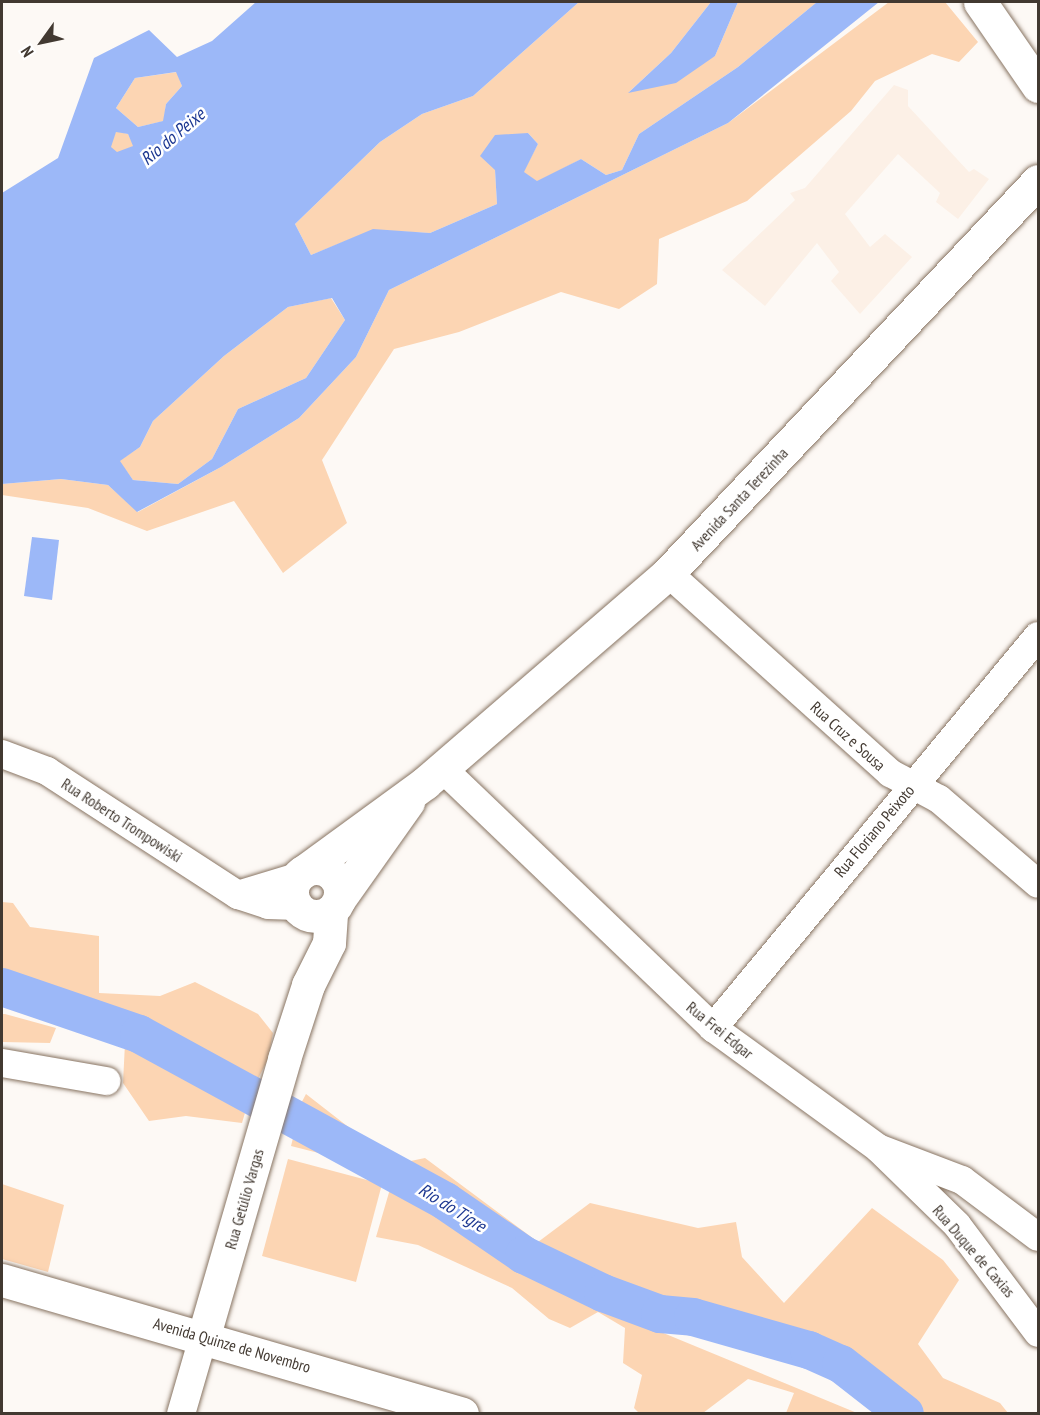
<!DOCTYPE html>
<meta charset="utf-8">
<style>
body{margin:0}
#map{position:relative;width:1040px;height:1415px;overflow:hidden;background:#fdf9f5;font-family:"PT Sans Narrow",sans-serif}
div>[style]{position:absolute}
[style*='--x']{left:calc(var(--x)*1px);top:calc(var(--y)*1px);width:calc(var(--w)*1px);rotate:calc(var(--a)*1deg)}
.built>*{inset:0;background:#fcf0e6}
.green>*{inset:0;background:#fcd5b3}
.water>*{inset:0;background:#9cb8f8}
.river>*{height:38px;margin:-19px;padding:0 19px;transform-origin:19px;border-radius:19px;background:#9cb8f8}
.roads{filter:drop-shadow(0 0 2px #887462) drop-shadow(0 0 2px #887462)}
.minor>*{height:28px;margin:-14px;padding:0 14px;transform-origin:14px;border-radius:14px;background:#fff}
.major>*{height:33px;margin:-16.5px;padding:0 16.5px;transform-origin:16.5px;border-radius:16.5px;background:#fff}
.major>.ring{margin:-16.5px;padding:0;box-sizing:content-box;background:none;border:33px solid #fff;border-radius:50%}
span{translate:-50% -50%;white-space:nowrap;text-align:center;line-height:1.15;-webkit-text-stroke:5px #fff;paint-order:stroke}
.street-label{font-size:16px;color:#423931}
.water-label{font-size:18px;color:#1c3791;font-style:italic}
.frame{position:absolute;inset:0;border:3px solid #423931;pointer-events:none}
.north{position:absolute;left:12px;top:12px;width:60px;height:60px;-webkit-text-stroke:4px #fff;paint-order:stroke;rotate:237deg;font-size:16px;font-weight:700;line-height:24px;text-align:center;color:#423931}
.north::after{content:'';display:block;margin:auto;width:21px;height:27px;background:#423931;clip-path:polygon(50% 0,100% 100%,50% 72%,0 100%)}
</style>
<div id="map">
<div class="built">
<div style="clip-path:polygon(894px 85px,908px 90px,908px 106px,969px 172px,974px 169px,989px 179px,958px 219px,936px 202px,940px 193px,898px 154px,845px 214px,870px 247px,885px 234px,912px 257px,860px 314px,831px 281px,839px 272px,817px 243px,765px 306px,722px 270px,795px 200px,790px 193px,805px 188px)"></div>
</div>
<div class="green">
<div style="clip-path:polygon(579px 2px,711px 2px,671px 53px,629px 92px,715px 56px,738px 2px,817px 2px,738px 67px,639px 134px,622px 170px,606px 175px,581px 159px,538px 182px,523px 172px,538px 144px,528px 133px,495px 169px,497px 204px,430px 233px,373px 230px,311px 255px,295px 224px,380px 142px,422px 114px,473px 96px)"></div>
<div style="clip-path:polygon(889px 2px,945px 2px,978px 42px,959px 62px,932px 54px,875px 81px,851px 111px,747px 201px,659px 239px,657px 284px,619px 309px,561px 292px,459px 332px,394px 349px,322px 460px,347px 523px,283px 573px,234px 501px,147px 531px,88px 508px,2px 495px,2px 484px,61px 479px,108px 485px,138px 512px,221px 467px,299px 418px,356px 357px,389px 290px,728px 123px)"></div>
<div style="clip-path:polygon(177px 72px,182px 86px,166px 104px,164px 121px,138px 127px,116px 108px,135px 78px)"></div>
<div style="clip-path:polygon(116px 131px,128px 134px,134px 146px,117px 153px,110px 147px)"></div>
<div style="clip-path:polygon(331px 298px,345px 320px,306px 378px,238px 409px,212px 459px,178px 484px,133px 480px,119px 461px,140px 447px,153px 421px,224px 356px,288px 307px)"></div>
<div style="clip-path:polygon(2px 902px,13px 903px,30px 927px,99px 936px,99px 993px,160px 996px,195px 982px,258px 1014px,273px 1033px,268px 1059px,253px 1089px,93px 1007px,2px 981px)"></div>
<div style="clip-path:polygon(2px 1014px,5px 1014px,56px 1028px,50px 1043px,2px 1042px)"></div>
<div style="clip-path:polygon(125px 1043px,247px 1106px,242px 1123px,186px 1116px,149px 1121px,123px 1083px)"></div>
<div style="clip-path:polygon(306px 1094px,396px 1164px,425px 1158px,538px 1242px,590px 1203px,698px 1228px,736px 1222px,742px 1257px,784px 1303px,872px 1208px,943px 1260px,959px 1280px,918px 1344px,943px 1378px,1000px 1403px,1008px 1413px,912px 1413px,850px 1361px,802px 1341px,575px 1277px,320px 1121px,296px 1113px)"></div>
<div style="clip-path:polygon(296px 1126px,385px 1177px,411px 1202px,559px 1290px,857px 1413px,786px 1413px,794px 1393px,748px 1379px,703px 1413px,639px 1413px,634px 1408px,642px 1375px,623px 1363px,625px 1328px,598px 1312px,570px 1328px,549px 1319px,512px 1288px,418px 1245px,376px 1237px,390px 1189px,350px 1161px,291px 1146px)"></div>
<div style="clip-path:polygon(288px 1159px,382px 1184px,356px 1282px,262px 1256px)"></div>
<div style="clip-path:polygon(2px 1184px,64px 1205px,48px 1272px,2px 1259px)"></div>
</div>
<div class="water">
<div style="clip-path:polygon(evenodd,256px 2px,579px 2px,473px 96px,422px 114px,380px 142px,295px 224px,311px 255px,373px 229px,430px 233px,497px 204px,495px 170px,480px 156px,495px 135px,528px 133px,538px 144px,524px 172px,537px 181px,581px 159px,606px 175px,622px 170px,639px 134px,738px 67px,817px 2px,879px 2px,728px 123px,389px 290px,356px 357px,299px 418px,221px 467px,137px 512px,108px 485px,61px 479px,2px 484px,2px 193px,58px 158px,94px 58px,149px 30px,177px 57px,212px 41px,256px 2px,176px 72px,182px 86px,166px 104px,163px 121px,138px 127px,116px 108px,135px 78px,176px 72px,256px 2px,116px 132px,128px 134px,133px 146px,117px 152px,111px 147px,116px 132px,256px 2px,332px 298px,345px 320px,306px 378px,238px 409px,212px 459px,178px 484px,133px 480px,120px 461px,140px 447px,153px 421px,224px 356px,288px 307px,332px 298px)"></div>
<div style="clip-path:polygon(711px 2px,738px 2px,715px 56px,676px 83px,628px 93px,671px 53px)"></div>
<div style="clip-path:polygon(32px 537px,59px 540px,52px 600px,24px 596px)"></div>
</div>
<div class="river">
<div style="--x:2;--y:987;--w:145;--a:18.9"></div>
<div style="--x:139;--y:1034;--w:349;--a:28.6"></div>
<div style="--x:445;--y:1201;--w:96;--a:34.4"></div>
<div style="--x:524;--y:1255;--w:88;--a:25.7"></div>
<div style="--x:603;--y:1293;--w:61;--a:20.2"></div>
<div style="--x:660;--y:1314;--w:33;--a:5"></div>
<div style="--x:693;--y:1317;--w:121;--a:15.9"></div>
<div style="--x:809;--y:1350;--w:35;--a:24"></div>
<div style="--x:841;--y:1364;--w:81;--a:38"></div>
</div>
<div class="roads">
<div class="minor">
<div style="--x:668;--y:573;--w:299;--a:42"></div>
<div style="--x:890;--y:773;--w:55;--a:28"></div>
<div style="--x:939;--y:799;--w:130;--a:40.6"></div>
<div style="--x:2;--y:754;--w:48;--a:20.7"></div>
<div style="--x:47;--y:771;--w:228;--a:33"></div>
<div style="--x:238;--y:895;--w:32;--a:18"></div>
<div style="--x:268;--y:905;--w:29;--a:2"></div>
<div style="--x:442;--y:768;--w:376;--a:43.8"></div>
<div style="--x:713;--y:1028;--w:204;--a:36"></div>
<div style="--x:878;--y:1148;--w:90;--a:20.9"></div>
<div style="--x:962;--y:1180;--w:95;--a:36.9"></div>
<div style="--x:238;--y:895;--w:62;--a:-17"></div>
<div style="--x:713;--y:1028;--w:509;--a:-50.34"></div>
<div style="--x:2;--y:1063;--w:106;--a:9.8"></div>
<div style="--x:880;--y:1150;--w:107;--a:44.2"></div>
<div style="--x:957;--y:1225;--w:135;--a:53.1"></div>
<div style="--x:181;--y:1414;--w:82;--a:-73.8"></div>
</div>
<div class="major">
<div style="--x:980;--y:2;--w:102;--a:55.4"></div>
<div class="ring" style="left:292px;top:868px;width:15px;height:15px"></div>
<div style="--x:303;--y:872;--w:151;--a:-36.1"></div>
<div style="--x:425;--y:783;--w:321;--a:-40.8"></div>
<div style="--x:668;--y:573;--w:539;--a:-46.65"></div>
<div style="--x:340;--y:898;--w:118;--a:-54.7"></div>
<div style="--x:2;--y:1280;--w:479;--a:16.2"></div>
<div style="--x:204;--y:1335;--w:287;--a:-73.8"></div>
<div style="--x:284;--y:1059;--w:78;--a:-72"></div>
<div style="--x:308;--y:985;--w:47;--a:-63.4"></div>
<div style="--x:329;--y:943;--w:32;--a:-86"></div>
</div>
</div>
<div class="street-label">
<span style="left:739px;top:499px;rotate:-47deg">Avenida Santa Terezinha</span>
<span style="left:848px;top:736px;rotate:42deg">Rua Cruz e Sousa</span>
<span style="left:122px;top:820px;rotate:33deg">Rua Roberto Trompowiski</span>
<span style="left:874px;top:831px;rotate:-50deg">Rua Floriano Peixoto</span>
<span style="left:720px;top:1030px;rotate:39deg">Rua Frei Edgar</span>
<span style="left:244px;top:1199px;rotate:-74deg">Rua Getúlio Vargas</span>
<span style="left:974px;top:1251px;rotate:49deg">Rua Duque de Caxias</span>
<span style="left:232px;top:1345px;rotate:16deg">Avenida Quinze de Novembro</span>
</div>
<div class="water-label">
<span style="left:173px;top:137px;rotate:-40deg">Rio do Peixe</span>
<span style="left:452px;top:1208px;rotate:32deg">Rio do Tigre</span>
</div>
<div class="frame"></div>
<div class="north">N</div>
</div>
